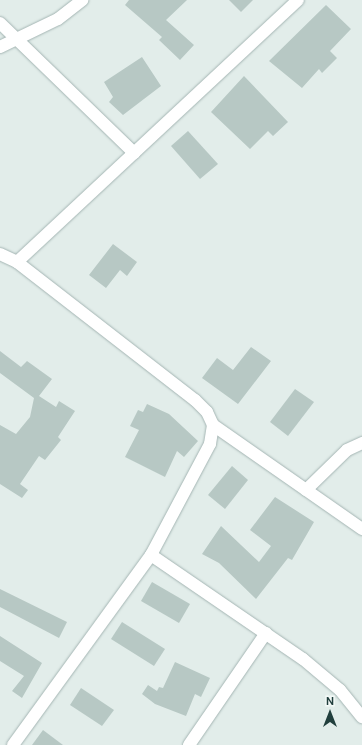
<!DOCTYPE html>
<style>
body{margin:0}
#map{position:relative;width:362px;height:745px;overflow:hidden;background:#e2edea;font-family:"DM Sans",sans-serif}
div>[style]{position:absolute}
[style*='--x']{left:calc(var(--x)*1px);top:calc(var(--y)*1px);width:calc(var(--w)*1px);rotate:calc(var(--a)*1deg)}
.building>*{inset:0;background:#b7c8c4}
.roads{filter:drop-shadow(0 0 1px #a4b5b3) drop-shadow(0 0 1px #a4b5b3)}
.minor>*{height:12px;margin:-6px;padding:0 6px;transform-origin:6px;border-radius:6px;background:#fff}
span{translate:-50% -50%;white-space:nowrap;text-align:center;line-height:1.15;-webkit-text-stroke:4px #f3f9f7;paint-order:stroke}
.north{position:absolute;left:310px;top:693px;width:40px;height:40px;-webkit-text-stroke:3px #f3f9f7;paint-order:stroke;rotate:0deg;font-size:11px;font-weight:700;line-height:16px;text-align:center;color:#213f3d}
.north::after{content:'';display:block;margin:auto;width:14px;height:18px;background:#213f3d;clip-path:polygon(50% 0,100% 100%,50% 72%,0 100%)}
</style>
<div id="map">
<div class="building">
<div style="clip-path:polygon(129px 0,187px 0,166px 20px,194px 45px,180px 60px,159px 40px,162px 37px,125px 5px)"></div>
<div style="clip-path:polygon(229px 0,253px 0,241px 12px)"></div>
<div style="clip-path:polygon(326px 5px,351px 29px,330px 51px,337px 58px,322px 73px,319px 69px,302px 88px,269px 61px)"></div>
<div style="clip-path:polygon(142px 57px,161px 86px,123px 115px,109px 102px,113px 97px,104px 82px)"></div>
<div style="clip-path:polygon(244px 76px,288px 122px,273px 136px,268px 131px,250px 149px,211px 112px)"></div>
<div style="clip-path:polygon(188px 131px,218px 164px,200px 179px,171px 146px)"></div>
<div style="clip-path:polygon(113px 244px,137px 262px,127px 276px,120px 270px,106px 288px,89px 275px)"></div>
<div style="clip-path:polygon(251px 347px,271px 361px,238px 404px,202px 378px,217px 358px,233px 370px)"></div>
<div style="clip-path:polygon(0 351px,21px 367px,27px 361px,52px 379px,39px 396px,56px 407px,59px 401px,75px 411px,58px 437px,61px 440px,45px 460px,39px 456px,20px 484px,28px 490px,22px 498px,0 484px,0 425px,16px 434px,30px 417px,34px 398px,0 373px)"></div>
<div style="clip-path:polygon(295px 389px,314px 402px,288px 436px,270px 422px)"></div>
<div style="clip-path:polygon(147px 404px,169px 414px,198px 441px,184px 457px,177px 451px,165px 477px,125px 457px,139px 430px,130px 426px,138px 410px,143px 412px)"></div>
<div style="clip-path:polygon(232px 466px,248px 480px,225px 509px,208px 495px)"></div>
<div style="clip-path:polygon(275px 497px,314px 522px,292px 560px,288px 558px,256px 599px,219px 563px,202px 554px,221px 526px,259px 562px,271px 546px,250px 530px)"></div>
<div style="clip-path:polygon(152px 582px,190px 604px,179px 623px,141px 601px)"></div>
<div style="clip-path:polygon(0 589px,67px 622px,59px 638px,0 607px)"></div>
<div style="clip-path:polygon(122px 622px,165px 649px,154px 666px,111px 639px)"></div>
<div style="clip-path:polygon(0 636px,42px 663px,22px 698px,12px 691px,24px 676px,0 661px)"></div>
<div style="clip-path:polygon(175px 662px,210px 678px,201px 697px,195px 694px,186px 716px,155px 704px,142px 694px,148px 685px,157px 691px,159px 687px,163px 688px)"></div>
<div style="clip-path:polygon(81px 688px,114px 710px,102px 726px,70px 705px)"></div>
<div style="clip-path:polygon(43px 730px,63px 745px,32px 745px)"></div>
</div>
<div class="roads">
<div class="minor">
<div style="--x:0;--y:23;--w:187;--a:44.1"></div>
<div style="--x:0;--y:47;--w:64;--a:-25.8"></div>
<div style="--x:58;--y:19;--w:31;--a:-38"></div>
<div style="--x:0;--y:254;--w:19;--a:25"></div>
<div style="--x:17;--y:262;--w:225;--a:37.8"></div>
<div style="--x:195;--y:400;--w:17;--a:45"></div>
<div style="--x:207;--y:412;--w:14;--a:65"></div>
<div style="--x:213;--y:425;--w:19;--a:99"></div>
<div style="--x:210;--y:444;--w:126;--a:118"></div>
<div style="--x:151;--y:555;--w:235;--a:126"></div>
<div style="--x:17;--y:262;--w:384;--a:-43"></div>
<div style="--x:213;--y:425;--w:182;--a:34.9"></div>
<div style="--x:306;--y:490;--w:57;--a:-44.3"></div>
<div style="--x:347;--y:450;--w:17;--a:-25"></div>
<div style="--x:151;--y:555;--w:184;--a:34.4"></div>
<div style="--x:303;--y:659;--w:48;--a:40"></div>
<div style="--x:340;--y:690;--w:35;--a:51"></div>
<div style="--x:189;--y:745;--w:136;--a:-55.5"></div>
</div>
</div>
<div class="north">N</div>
</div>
